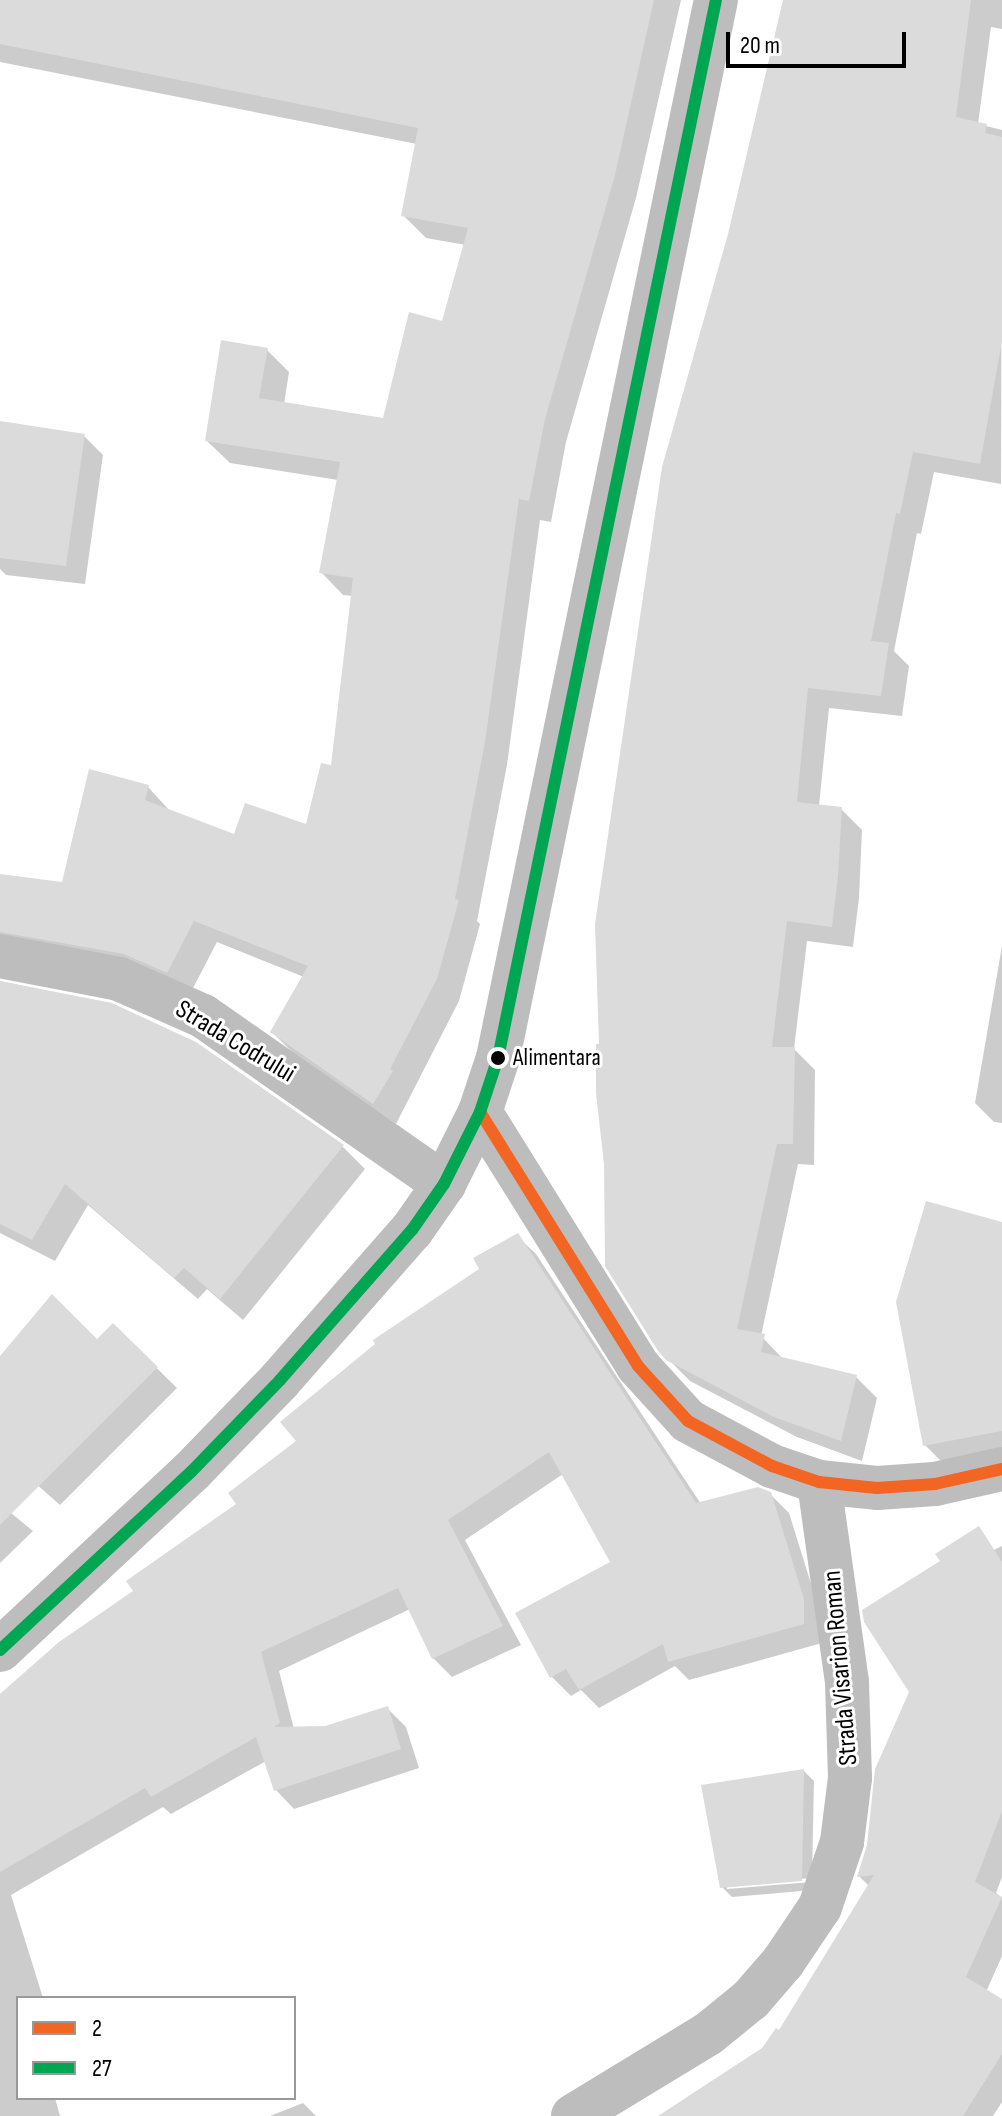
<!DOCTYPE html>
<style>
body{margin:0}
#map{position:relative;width:1002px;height:2116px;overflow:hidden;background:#fff;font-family:"Sofia Sans Condensed",sans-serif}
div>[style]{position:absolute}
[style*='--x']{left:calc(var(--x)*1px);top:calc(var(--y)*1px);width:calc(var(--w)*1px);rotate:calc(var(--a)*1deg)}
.shadow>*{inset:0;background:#0003}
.building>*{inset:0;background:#dbdbdb}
.minor>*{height:44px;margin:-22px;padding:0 22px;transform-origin:22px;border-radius:22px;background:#bdbdbd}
.bus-1>*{height:12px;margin:-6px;padding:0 6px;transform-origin:6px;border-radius:6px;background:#f26522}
.bus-2>*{height:12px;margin:-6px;padding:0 6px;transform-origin:6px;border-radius:6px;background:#00a651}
.dots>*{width:22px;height:22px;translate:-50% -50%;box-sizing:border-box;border:4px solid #fff;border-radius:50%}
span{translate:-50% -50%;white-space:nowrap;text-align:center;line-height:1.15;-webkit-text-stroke:6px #fff;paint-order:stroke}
.bus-label{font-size:24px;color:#000}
.left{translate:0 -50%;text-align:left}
.street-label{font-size:26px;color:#000}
.legend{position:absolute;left:16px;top:1996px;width:280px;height:104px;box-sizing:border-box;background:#fff;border:2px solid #999;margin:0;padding:10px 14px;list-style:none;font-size:24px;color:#000}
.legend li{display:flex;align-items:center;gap:16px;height:40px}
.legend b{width:40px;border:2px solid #999}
.scale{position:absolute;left:726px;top:32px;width:180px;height:36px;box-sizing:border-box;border:4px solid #000;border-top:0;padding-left:10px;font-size:24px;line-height:28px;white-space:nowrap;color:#000;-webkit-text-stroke:6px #fff;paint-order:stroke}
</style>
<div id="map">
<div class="shadow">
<div style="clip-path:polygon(0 0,681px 0,636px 198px,566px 442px,551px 522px,540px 520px,507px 765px,477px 921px,480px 924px,459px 1001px,396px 1124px,294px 1054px,272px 1032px,304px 977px,217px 942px,190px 994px,0 969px,0 876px,63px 885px,148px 787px,170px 811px,236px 836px,307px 826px,332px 767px,353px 596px,343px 595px,321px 572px,338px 480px,230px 463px,207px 441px,267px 350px,289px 372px,284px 404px,385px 420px,444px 324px,466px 245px,426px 238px,403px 215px,417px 144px,0 62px)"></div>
<div style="clip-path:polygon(789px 0,1002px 0,1002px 29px,991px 27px,978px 124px,1002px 130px,1001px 484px,934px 472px,921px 534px,917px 533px,894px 651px,909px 666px,902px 716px,829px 708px,819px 806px,841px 809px,862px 830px,859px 898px,853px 947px,807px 941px,794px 1049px,815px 1070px,814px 1165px,798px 1164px,761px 1336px,784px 1360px,856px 1377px,877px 1398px,862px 1461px,797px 1437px,690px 1381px,668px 1359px,601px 1046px,730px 235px)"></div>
<div style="clip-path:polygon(0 423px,84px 436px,103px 455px,85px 584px,6px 575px,0 569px)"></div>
<div style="clip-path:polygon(1002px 946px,1002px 1123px,994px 1122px,975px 1103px)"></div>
<div style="clip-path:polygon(0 981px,111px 1005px,195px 1043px,343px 1147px,365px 1169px,243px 1320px,207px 1289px,198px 1299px,88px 1205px,55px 1261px,0 1233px)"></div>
<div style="clip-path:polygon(1002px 1225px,1002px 1453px,944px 1464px,925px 1445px)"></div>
<div style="clip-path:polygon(517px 1236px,536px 1254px,701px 1504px,770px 1494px,789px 1513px,822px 1619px,822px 1643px,689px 1680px,675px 1666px,599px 1708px,581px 1690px,571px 1696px,552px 1677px,518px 1613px,613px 1563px,563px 1474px,465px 1540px,521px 1645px,452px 1677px,433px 1658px,410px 1609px,279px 1671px,294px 1729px,326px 1728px,387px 1708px,406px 1727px,419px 1768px,294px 1809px,276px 1790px,266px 1761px,171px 1814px,163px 1807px,11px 1895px,43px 1998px,18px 1998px,18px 2098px,55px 2098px,60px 2116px,0 2116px,0 1697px,136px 1592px,238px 1504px,299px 1441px)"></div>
<div style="clip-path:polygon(113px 1325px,177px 1388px,60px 1505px,0 1452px,0 1359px,97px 1342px)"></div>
<div style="clip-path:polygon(0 1504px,33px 1531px,0 1563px)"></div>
<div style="clip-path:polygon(1002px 1546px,1002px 1877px,996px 1893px,1002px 1898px,1002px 1956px,986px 1992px,1002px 2002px,1002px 2102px,993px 2116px,810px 2116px,780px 2033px,869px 1886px,859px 1876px,911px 1691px,937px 1577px)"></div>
<div style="clip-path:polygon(804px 1771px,814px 1781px,812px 1878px,727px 1885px,727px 1889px,812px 1882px,812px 1890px,732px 1897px,722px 1887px)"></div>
<div style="clip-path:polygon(303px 2103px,316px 2116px,270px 2116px)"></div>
</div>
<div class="building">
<div style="clip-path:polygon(0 0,654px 0,615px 175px,545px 419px,529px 501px,519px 499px,485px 742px,455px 899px,459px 900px,437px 979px,390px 1069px,393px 1071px,373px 1104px,270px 1032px,308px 966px,194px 921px,167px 973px,124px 954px,0 932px,0 874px,62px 882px,89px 769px,149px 785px,145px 800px,234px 834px,245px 803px,306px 824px,321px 763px,331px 765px,353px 578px,319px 573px,340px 462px,205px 441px,221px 340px,268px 348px,259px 398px,383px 418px,409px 312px,442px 321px,468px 228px,401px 216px,418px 128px,0 44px)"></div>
<div style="clip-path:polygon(783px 0,971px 0,956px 117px,987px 124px,985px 133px,1002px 137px,1002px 341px,980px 464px,913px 452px,900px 514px,896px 513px,871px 641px,889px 643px,881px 696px,808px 688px,797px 802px,842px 807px,838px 876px,832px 927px,787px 921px,772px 1047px,795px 1047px,793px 1144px,777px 1144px,737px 1329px,765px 1334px,761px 1352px,857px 1375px,841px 1441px,774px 1417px,666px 1360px,658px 1351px,605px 1266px,604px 1164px,596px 1093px,596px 1044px,599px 1044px,595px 924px,662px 467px,728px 234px)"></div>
<div style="clip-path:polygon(0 421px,85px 434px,66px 566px,0 558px)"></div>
<div style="clip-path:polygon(0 981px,112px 1003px,196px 1042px,344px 1145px,220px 1299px,184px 1268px,174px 1278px,65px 1184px,32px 1240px,0 1224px)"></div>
<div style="clip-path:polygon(926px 1201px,1002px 1222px,1002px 1431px,923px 1446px,896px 1302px)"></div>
<div style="clip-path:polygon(518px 1233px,696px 1503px,758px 1487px,771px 1492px,804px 1599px,804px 1624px,668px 1662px,663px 1644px,579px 1690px,566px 1669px,550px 1678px,515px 1613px,610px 1562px,549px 1452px,448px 1520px,503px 1626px,432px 1659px,398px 1588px,261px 1652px,280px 1723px,274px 1727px,325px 1726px,388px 1706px,401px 1749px,274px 1791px,256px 1737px,151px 1797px,145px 1788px,0 1872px,0 1694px,59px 1642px,133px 1591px,126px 1581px,236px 1504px,228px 1493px,296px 1441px,280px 1422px,375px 1344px,373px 1340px,479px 1269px,473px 1258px)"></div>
<div style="clip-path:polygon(52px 1294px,97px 1339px,113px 1323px,158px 1367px,0 1525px,0 1356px)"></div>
<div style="clip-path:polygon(979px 1526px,1002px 1562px,1002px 1811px,975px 1882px,1002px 1897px,966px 1977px,1002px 1999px,1002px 2054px,963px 2116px,658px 2116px,762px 2048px,776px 2028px,779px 2030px,874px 1875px,857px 1877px,867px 1845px,875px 1769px,909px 1692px,864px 1622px,862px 1610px,940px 1561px,935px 1554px)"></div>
<div style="clip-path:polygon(804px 1769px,802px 1881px,720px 1888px,701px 1785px)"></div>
</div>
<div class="minor">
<div style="--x:0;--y:956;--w:121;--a:10.9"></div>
<div style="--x:119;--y:979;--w:92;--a:23.8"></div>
<div style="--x:203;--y:1016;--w:294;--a:34.9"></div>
<div style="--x:480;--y:1112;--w:299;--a:58.1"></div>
<div style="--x:638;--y:1366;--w:74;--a:47.7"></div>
<div style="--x:688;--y:1421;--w:95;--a:28.2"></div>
<div style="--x:772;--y:1466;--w:50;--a:18.8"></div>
<div style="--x:819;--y:1482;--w:58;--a:5.9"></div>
<div style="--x:877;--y:1488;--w:58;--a:-3.9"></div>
<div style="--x:935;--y:1484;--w:69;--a:-12.6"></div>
<div style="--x:0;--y:1650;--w:261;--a:-43"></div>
<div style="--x:191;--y:1472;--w:128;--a:-45.9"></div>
<div style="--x:280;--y:1380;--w:200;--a:-48.7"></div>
<div style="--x:412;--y:1230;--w:56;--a:-55.2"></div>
<div style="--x:444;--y:1184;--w:80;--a:-63.4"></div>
<div style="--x:480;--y:1112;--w:57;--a:-71.6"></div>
<div style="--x:498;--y:1058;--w:1080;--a:-78.36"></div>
<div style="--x:573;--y:2116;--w:158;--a:-31.3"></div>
<div style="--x:708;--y:2034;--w:55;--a:-39.1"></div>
<div style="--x:751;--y:1999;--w:49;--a:-49.1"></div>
<div style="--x:783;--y:1962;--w:66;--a:-56.1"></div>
<div style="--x:820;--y:1907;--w:69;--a:-71.3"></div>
<div style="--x:842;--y:1842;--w:64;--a:-82.9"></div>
<div style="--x:850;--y:1778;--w:96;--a:-91.8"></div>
<div style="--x:847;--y:1682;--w:202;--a:-98"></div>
</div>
<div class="bus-1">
<div style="--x:480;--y:1112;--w:299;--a:58.1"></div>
<div style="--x:638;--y:1366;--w:74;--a:47.7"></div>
<div style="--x:688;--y:1421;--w:95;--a:28.2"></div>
<div style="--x:772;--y:1466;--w:50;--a:18.8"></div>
<div style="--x:819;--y:1482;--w:58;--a:5.9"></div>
<div style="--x:877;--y:1488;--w:58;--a:-3.9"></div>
<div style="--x:935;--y:1484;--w:69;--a:-12.6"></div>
</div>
<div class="bus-2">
<div style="--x:0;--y:1650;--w:261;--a:-43"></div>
<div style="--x:191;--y:1472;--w:128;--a:-45.9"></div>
<div style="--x:280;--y:1380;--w:200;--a:-48.7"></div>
<div style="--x:412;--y:1230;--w:56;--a:-55.2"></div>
<div style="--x:444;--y:1184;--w:80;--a:-63.4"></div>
<div style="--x:480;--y:1112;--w:57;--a:-71.6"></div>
<div style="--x:498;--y:1058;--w:1080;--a:-78.36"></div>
</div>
<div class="dots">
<div style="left:498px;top:1058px;background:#000"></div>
</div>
<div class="bus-label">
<span class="left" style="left:513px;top:1058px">Alimentara</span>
</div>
<div class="street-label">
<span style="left:235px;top:1042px;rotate:31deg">Strada Codrului</span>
<span style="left:841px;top:1668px;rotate:-95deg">Strada Visarion Roman</span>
</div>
<ul class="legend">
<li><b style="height:10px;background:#f26522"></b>2</li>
<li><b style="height:10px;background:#00a651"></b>27</li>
</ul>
<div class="scale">20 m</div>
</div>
